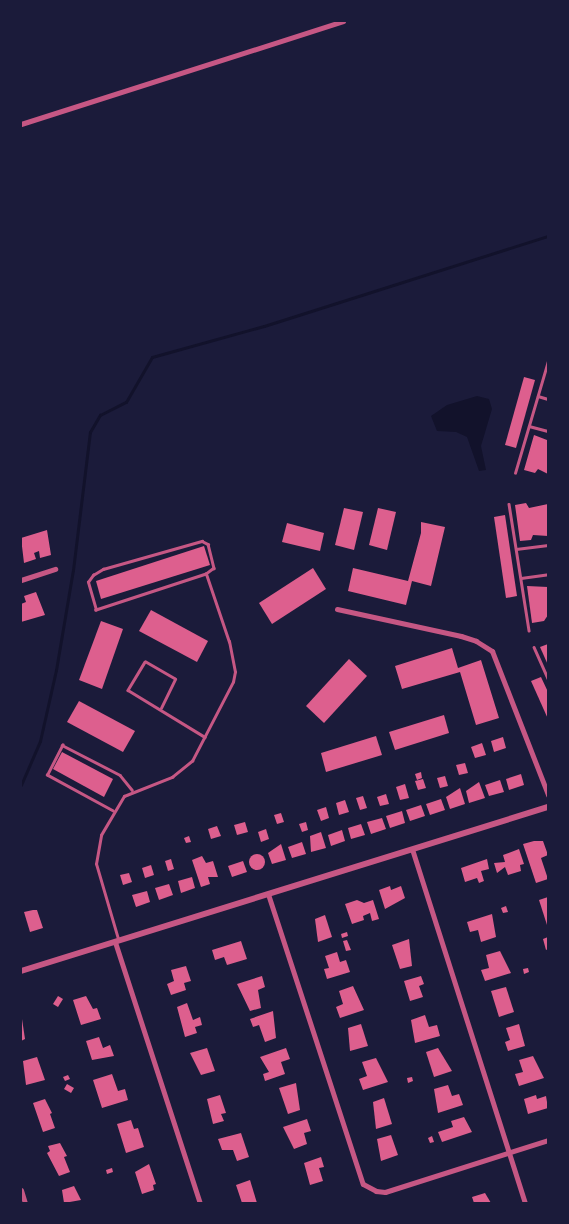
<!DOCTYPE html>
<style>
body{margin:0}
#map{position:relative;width:569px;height:1224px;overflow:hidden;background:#1b1b3a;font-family:Karla,sans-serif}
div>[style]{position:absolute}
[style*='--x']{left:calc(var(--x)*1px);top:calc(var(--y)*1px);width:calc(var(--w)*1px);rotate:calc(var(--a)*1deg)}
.water>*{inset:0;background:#12122b}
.stream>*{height:3px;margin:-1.5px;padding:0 1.5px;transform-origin:1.5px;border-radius:1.5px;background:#12122b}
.building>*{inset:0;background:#dd5f8e}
.round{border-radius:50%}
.service>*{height:2.5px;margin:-1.25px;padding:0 1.25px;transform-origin:1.25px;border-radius:1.25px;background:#c65784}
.minor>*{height:5px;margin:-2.5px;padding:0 2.5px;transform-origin:2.5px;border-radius:2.5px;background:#c65784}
.tertiary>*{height:6px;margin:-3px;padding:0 3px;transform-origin:3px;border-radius:3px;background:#c65784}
span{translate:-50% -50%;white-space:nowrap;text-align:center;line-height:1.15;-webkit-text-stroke:5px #1b1b3a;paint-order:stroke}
.frame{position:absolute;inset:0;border:22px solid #1b1b3a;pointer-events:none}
</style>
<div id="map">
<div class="water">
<div style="clip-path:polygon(477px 396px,489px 399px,492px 409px,481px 446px,486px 470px,479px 471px,467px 437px,456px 432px,437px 431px,431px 416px,447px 405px)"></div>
</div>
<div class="stream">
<div style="--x:21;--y:785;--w:48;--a:-66.6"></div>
<div style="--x:40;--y:741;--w:73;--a:-77.3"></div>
<div style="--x:56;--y:670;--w:101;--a:-80.4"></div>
<div style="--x:73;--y:570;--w:139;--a:-83"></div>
<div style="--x:90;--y:432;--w:20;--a:-60"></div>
<div style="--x:100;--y:415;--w:29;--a:-27"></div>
<div style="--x:126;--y:402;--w:52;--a:-60"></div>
<div style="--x:152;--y:357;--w:116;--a:-15.5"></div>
<div style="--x:264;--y:326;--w:298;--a:-17.6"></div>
</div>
<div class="building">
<div style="clip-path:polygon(524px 377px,535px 380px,516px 448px,505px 445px)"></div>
<div style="clip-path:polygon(534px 435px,547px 440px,548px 474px,538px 469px,535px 473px,524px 470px)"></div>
<div style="clip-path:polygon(526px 503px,529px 508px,548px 504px,548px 536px,533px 535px,531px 540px,520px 541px,515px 505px)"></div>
<div style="clip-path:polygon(344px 508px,363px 512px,354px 550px,335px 545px)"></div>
<div style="clip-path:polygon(378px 508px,396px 512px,387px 550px,369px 545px)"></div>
<div style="clip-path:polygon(505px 515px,517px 596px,506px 598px,494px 517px)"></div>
<div style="clip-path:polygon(421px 522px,445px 527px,431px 586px,412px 581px,406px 605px,348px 591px,353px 568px,408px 581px,421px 533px)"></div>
<div style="clip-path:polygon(287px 523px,324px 533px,320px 551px,282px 542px)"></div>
<div style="clip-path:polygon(47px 530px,51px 555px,40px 558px,39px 551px,34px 553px,36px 559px,24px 563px,21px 538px)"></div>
<div style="clip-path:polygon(204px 546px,210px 565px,101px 599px,96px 581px)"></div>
<div style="clip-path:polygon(313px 568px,326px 589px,272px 624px,259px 603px)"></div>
<div style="clip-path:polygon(527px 586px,548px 587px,548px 615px,544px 621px,532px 623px)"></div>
<div style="clip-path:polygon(36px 592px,45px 615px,21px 622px,21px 604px,26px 602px,24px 596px)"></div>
<div style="clip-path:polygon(151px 610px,208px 641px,197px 662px,139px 631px)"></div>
<div style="clip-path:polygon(101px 621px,123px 629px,102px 689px,79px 680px)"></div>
<div style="clip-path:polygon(548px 644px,548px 665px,540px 647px)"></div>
<div style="clip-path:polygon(452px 648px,458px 668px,481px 660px,499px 718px,476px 725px,460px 672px,402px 689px,395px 666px)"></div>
<div style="clip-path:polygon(349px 659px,367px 676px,324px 723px,306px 706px)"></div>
<div style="clip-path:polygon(541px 677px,548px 692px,548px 719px,531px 681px)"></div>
<div style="clip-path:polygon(79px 701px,135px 731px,123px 752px,67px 722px)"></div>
<div style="clip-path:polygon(444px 715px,449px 733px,395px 750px,389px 732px)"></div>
<div style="clip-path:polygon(376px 736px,382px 755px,326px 772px,321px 753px)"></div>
<div style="clip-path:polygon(503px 737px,506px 748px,494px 752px,491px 741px)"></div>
<div style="clip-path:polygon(482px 743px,486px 755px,475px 758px,471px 747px)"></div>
<div style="clip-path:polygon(62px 752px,113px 779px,104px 797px,53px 769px)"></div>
<div style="clip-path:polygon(465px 763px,468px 773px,459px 775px,456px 765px)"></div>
<div style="clip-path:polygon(421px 772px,422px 778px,417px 780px,415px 774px)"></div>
<div style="clip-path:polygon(521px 774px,524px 785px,509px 790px,506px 779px)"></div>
<div style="clip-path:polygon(445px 776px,448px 786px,440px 788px,437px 778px)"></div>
<div style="clip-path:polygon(423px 779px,426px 788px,418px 790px,415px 781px)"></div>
<div style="clip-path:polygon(500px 780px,504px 792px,489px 796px,485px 785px)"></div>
<div style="clip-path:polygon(479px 782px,485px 798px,469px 803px,466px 791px)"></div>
<div style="clip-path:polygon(405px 784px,409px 798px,400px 800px,396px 787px)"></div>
<div style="clip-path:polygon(460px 788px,465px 804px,450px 809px,446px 797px)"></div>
<div style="clip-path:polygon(386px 794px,389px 804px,380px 806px,377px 797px)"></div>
<div style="clip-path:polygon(363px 796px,367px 808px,360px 810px,356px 798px)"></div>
<div style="clip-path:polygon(441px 799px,445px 810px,430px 815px,426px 804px)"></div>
<div style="clip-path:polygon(345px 800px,349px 812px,339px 815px,336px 803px)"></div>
<div style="clip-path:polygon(421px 805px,425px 816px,410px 821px,406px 810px)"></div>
<div style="clip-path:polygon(326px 807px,329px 818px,321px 821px,317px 810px)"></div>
<div style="clip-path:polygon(402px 811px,405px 823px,390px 828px,386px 816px)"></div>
<div style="clip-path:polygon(281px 813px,284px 822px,277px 824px,274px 815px)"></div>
<div style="clip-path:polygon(382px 818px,386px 829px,371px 834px,367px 822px)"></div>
<div style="clip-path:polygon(245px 822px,248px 832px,237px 835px,234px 825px)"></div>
<div style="clip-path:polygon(306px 822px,308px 830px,302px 832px,299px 824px)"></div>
<div style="clip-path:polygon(361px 824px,365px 835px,351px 839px,348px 828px)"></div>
<div style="clip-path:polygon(217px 826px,221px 836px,211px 839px,208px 829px)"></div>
<div style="clip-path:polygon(266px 829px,269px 839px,261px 842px,258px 832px)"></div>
<div style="clip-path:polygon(342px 830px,345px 841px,331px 846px,328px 835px)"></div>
<div style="clip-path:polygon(321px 832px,326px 848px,311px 852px,310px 836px)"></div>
<div style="clip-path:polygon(189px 836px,191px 842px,186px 843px,184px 838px)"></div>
<div style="clip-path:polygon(534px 841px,543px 841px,548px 855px,541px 858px,548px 879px,536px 883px,523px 844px)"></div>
<div style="clip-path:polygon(302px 842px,306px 854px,292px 858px,288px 847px)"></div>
<div style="clip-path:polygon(281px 844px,286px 860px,272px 864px,268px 853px)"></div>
<div style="clip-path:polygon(519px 849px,524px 864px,520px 865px,521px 871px,508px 875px,505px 867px,497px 873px,494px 863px,505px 862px,503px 855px)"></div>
<div class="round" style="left:249px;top:854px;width:16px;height:16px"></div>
<div style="clip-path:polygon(202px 856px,206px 863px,213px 861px,218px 877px,208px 877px,210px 884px,201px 887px,192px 860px)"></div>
<div style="clip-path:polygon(171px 859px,174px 869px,168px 871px,165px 861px)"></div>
<div style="clip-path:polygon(487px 859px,489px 869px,481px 871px,484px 881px,479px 883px,477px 878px,465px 882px,461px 868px)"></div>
<div style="clip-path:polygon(243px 861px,247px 872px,232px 877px,228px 866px)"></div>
<div style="clip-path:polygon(151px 865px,154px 875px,145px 878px,142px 868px)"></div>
<div style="clip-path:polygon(129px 873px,132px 882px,123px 885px,120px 875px)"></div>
<div style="clip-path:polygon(192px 877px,195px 888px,181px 893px,178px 881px)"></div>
<div style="clip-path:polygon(169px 884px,173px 895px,159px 900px,155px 888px)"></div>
<div style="clip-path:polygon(390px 886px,391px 890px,401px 886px,405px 898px,385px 909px,379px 890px)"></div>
<div style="clip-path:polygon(147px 891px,150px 902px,136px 907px,132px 895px)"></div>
<div style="clip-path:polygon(548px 897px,548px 925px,547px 925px,539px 900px)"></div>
<div style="clip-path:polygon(357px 900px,364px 903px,373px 900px,379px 919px,372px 921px,370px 913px,363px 916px,364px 920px,352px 924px,345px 904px)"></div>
<div style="clip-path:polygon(506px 906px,508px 912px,503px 913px,501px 908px)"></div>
<div style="clip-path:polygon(33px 910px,37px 910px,43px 928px,30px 932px,24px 912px)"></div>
<div style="clip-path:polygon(492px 914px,496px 937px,481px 942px,478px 930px,470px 932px,467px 922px)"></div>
<div style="clip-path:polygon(325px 915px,332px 937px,318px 942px,315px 919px)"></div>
<div style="clip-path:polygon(347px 932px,348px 936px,342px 938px,341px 934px)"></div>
<div style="clip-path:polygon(548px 937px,548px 949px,546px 950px,543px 939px)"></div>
<div style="clip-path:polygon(409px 939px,412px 966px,400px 969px,392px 945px)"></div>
<div style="clip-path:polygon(347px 940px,351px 950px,346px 951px,343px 941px)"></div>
<div style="clip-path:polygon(241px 941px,247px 959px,227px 965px,224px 957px,215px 960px,212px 950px)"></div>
<div style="clip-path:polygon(500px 951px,511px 973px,485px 981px,481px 970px,489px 968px,486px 955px)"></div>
<div style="clip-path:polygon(337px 952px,340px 962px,346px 960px,350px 972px,327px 979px,324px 969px,329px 968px,325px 956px)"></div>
<div style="clip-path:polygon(186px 966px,191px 981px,184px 983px,186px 990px,171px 995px,167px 984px,174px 981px,171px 970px)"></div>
<div style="clip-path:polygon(528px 968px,529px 972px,524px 974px,523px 969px)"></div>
<div style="clip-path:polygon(262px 976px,265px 987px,258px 990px,261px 1008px,250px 1011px,237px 984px)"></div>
<div style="clip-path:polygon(421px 976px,424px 984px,419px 986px,423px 997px,410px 1001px,404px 981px)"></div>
<div style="clip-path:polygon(353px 986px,364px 1010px,340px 1018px,336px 1007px,343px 1004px,339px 991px)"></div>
<div style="clip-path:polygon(506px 987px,514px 1012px,499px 1017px,491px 991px)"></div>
<div style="clip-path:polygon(58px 996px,63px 999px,58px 1007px,53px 1004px)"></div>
<div style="clip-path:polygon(86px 996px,93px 1009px,97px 1008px,101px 1019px,81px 1025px,73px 1000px)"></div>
<div style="clip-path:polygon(187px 1003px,193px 1020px,200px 1017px,202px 1025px,195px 1027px,197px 1033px,185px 1037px,177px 1007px)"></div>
<div style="clip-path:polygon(273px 1011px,276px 1038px,265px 1042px,259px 1025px,253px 1027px,250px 1019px)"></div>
<div style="clip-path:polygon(425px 1015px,429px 1027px,437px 1025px,440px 1036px,415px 1043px,411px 1020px)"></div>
<div style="clip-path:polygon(22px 1019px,25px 1039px,21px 1041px,21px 1019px)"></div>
<div style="clip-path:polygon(361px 1024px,368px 1046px,350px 1051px,348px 1028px)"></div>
<div style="clip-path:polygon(519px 1024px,525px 1046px,508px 1051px,505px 1042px,510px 1040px,506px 1028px)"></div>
<div style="clip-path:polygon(99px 1037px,103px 1048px,110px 1045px,114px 1056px,92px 1060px,86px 1041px)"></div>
<div style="clip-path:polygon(207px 1048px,215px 1071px,201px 1075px,190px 1053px)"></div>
<div style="clip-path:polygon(286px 1048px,290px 1059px,281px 1062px,285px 1074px,265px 1081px,263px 1074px,269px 1072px,260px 1057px)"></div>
<div style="clip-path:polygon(438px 1048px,452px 1071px,434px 1077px,426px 1052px)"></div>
<div style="clip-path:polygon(533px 1056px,544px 1078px,519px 1086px,515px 1074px,523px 1072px,519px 1060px)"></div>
<div style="clip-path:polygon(37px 1057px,45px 1080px,26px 1085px,23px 1061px)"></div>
<div style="clip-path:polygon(376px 1058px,388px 1082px,363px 1090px,359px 1079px,367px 1076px,362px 1062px)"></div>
<div style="clip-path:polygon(112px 1074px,118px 1091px,125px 1089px,128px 1100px,102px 1108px,93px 1080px)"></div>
<div style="clip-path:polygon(68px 1075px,70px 1079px,65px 1081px,63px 1077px)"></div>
<div style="clip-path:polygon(412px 1077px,413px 1081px,408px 1083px,407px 1078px)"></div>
<div style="clip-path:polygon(296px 1083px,300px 1110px,288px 1114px,279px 1088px)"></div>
<div style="clip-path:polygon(67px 1084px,74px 1088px,71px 1093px,64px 1089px)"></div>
<div style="clip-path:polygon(448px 1085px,452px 1096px,459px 1094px,463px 1105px,438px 1113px,434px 1089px)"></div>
<div style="clip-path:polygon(220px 1095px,226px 1113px,221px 1114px,224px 1121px,213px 1124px,207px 1099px)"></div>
<div style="clip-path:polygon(536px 1095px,537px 1099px,546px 1096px,548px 1108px,528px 1114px,524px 1099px)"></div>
<div style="clip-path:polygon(384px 1098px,392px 1124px,376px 1129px,373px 1102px)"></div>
<div style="clip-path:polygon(45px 1099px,52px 1113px,50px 1114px,55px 1128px,43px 1132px,33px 1103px)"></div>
<div style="clip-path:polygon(464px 1117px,472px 1132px,442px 1142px,438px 1132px,453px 1127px,451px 1121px)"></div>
<div style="clip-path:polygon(307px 1119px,311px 1131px,304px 1133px,307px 1144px,294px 1149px,283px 1127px)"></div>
<div style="clip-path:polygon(131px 1120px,134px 1129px,138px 1128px,144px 1147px,126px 1153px,117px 1124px)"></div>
<div style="clip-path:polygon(241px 1133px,249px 1157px,237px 1161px,233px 1150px,222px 1150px,218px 1139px)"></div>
<div style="clip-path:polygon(391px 1135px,398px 1155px,381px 1161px,377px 1139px)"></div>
<div style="clip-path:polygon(432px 1136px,434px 1142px,430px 1143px,428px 1138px)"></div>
<div style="clip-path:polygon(60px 1143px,67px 1156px,64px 1157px,70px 1172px,59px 1176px,47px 1153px,50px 1151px,48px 1146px)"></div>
<div style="clip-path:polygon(321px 1157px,324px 1167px,319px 1168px,323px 1181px,310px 1185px,304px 1163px)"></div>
<div style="clip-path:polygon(149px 1164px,156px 1184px,153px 1185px,154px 1190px,142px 1194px,135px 1172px)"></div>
<div style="clip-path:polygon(112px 1168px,113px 1172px,107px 1174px,106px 1170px)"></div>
<div style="clip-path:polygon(250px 1180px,257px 1203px,242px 1203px,236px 1185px)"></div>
<div style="clip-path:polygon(74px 1186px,81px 1200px,64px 1203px,62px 1190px)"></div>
<div style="clip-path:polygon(485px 1193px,491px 1203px,474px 1203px,472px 1197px)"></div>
</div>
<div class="service">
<div style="--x:538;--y:396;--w:10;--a:17"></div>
<div style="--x:529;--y:426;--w:20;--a:15"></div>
<div style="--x:515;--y:473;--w:117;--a:-73.6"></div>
<div style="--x:509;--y:504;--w:128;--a:81"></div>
<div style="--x:516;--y:549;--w:32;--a:-7"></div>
<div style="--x:521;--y:578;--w:27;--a:-8"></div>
<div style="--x:534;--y:647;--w:34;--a:66"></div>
<div style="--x:161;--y:708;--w:32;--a:-64"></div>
<div style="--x:175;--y:679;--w:34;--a:-150"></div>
<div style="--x:145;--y:662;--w:33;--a:121"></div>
<div style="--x:128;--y:690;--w:90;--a:31.4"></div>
<div style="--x:113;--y:811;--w:75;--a:-151.4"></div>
<div style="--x:47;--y:775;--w:34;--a:-63"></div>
<div style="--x:62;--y:745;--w:65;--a:27.3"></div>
<div style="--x:120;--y:775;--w:19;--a:51"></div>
<div style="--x:118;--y:939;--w:78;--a:-106.3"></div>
<div style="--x:96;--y:864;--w:29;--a:-80"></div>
<div style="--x:101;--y:835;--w:45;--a:-59.5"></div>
<div style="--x:124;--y:796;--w:52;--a:-21.6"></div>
<div style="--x:172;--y:777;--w:26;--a:-39"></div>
<div style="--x:192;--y:761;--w:89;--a:-62.6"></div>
<div style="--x:233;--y:682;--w:10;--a:-79"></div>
<div style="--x:235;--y:672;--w:31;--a:-101"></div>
<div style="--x:229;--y:642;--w:72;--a:-108.7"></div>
<div style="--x:206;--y:574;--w:116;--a:161.9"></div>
<div style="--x:96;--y:610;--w:29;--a:-106"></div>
<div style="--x:88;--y:582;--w:9;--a:-54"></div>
<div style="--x:93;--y:575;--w:12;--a:-31"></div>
<div style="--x:103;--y:569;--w:103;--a:-15.8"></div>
<div style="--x:202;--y:541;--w:7;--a:27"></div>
<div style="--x:208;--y:544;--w:25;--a:76"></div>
<div style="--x:214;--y:568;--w:10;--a:143"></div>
</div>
<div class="minor">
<div style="--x:21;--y:124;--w:338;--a:-17.7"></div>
<div style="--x:21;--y:580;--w:36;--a:-18"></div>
<div style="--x:337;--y:609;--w:127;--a:12.3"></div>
<div style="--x:461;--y:636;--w:16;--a:18"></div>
<div style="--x:476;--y:641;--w:19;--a:32"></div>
<div style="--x:492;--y:651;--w:155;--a:68.7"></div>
<div style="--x:412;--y:849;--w:372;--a:72.3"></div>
<div style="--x:268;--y:894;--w:305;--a:71.9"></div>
<div style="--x:363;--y:1184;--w:15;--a:28"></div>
<div style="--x:376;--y:1191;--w:9;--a:6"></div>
<div style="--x:385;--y:1192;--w:171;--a:-17.7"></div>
<div style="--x:115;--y:942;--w:274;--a:72"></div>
<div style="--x:21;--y:1190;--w:14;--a:73"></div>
</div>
<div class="tertiary">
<div style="--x:21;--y:971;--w:552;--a:-17.29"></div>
</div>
<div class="frame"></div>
</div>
